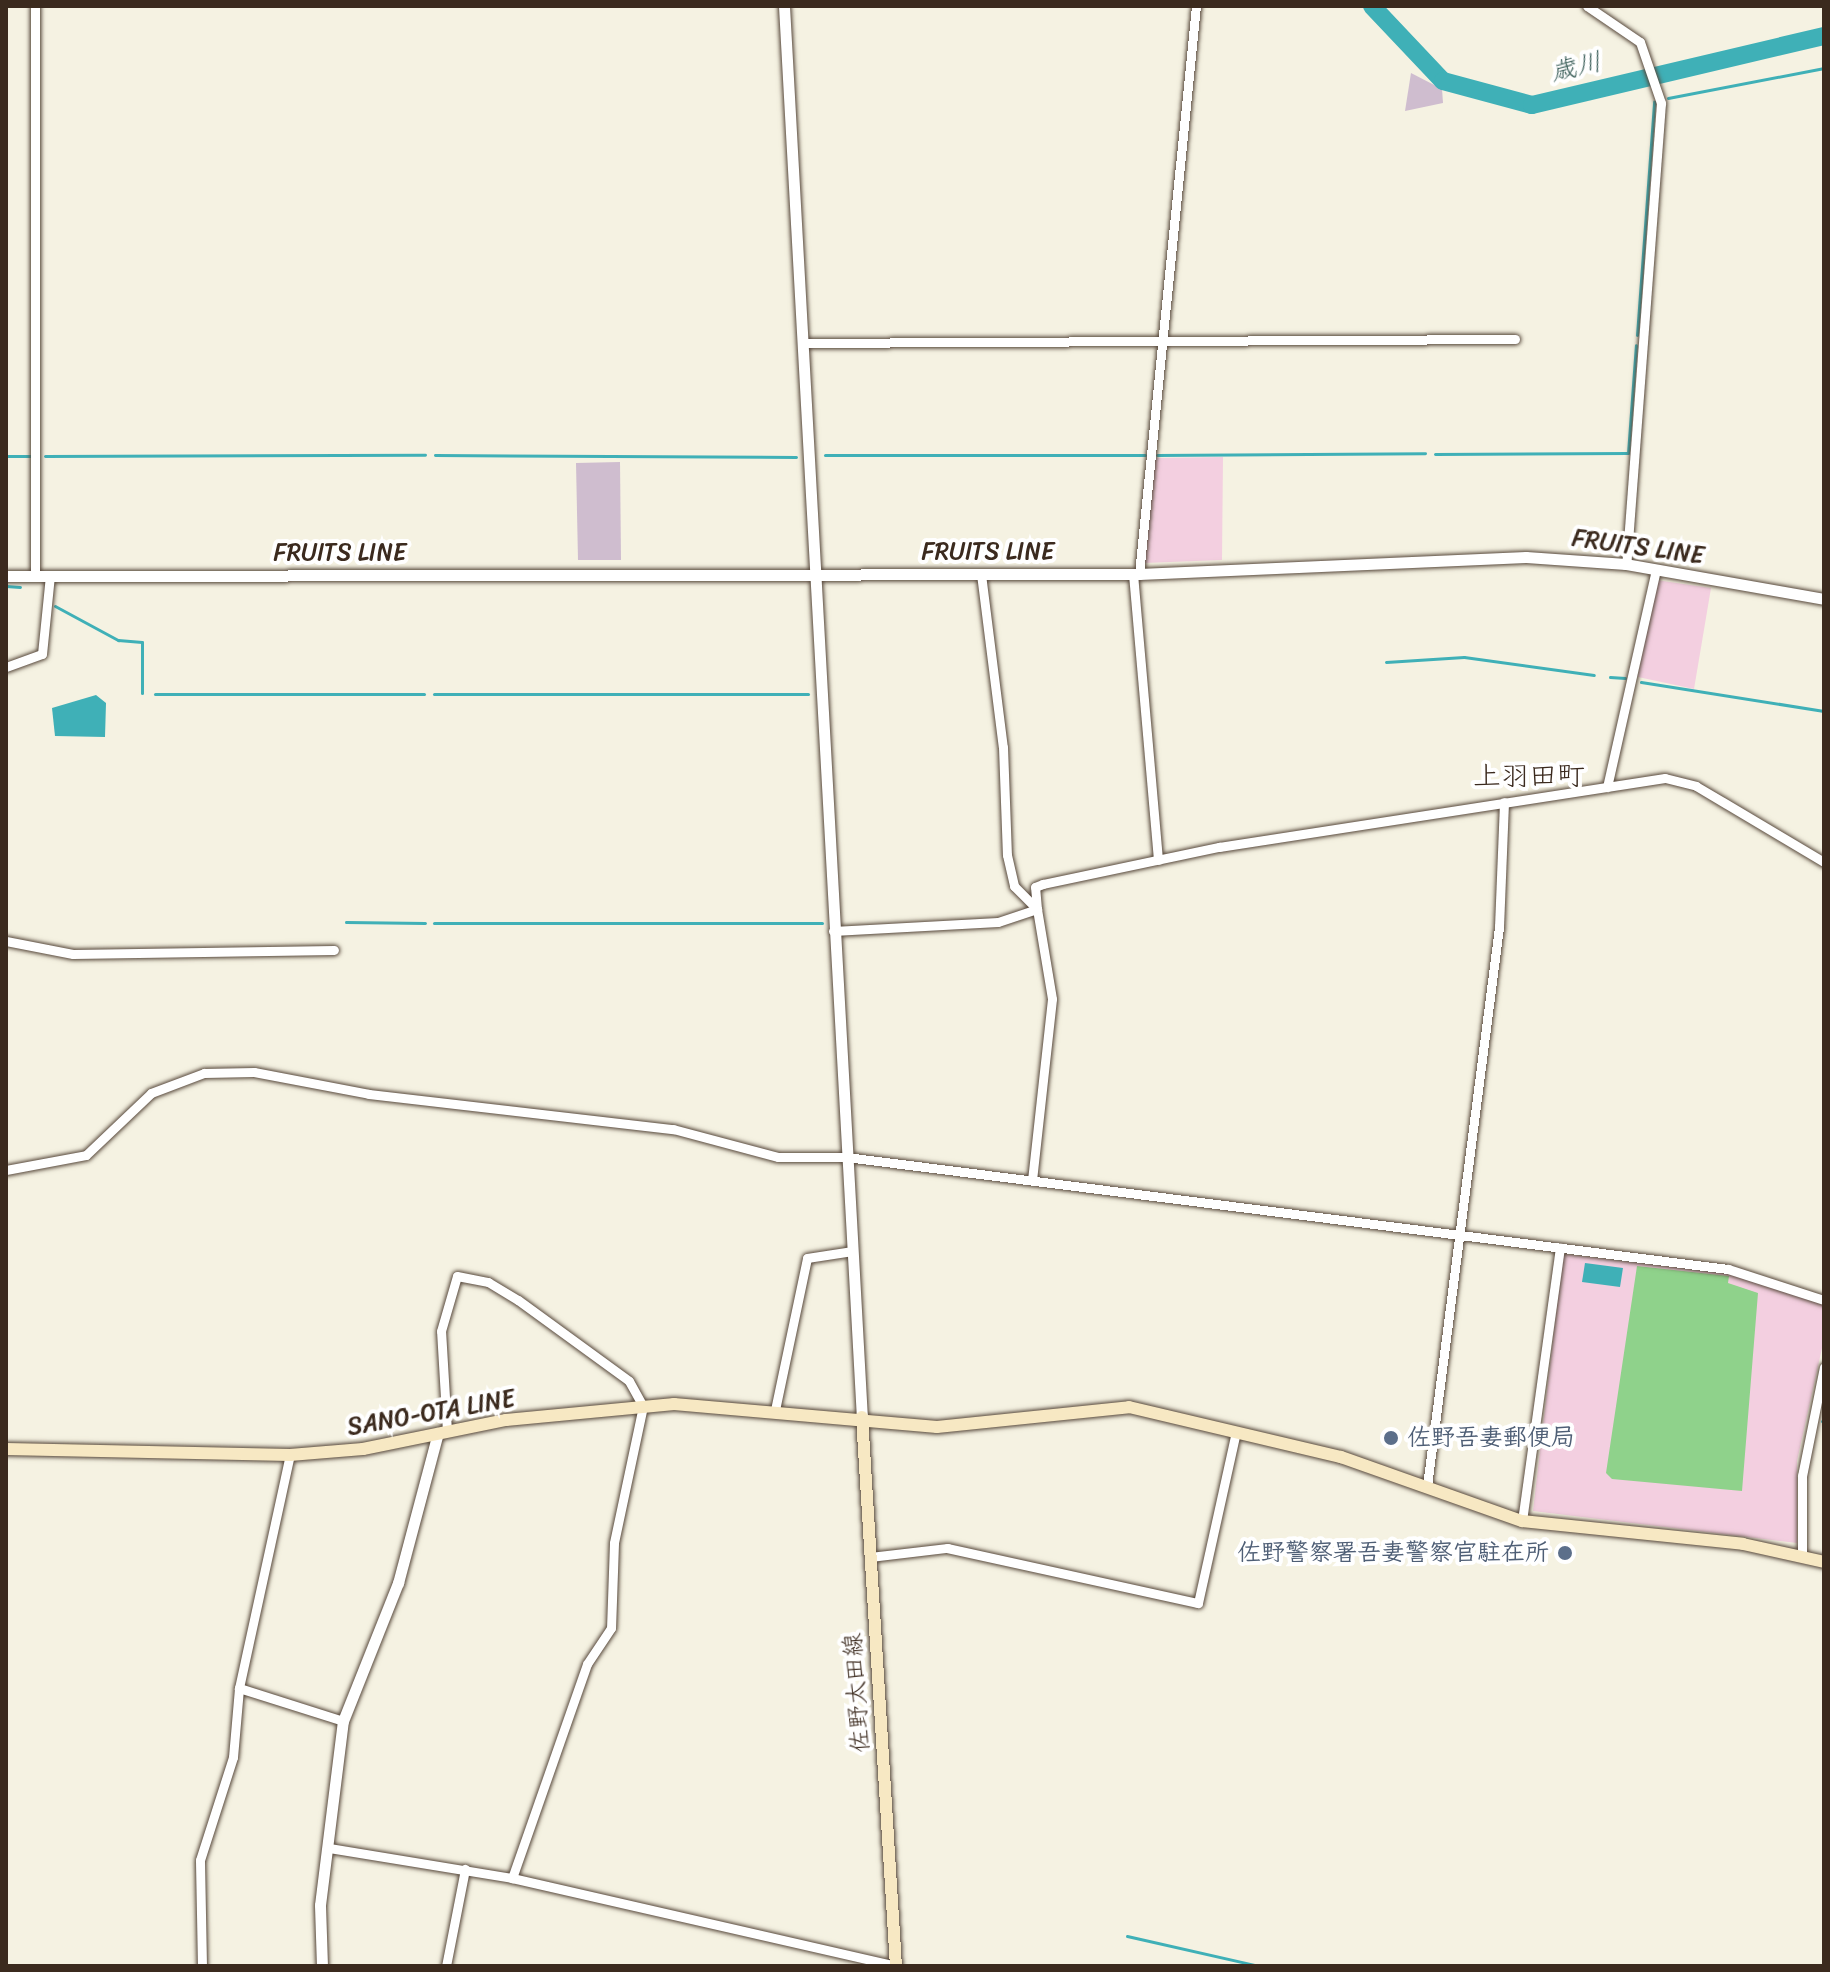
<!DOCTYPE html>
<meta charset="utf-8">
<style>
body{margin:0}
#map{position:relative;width:1830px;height:1972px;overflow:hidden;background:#f5f2e2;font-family:Sriracha,"Klee One",sans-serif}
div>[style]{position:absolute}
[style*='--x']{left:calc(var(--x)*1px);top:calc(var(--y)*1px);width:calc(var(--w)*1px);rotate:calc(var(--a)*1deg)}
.built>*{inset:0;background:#f3cfe0}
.industrial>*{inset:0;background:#cfbdcf}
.green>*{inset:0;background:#8fd28b}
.water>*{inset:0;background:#3fb0b7}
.stream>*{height:3px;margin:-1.5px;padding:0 1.5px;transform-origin:1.5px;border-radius:1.5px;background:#3fb0b7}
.river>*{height:18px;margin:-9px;padding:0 9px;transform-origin:9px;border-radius:9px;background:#3fb0b7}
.roads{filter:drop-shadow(0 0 2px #57483b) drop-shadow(0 0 2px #57483b)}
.minor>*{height:9px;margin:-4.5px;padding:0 4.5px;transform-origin:4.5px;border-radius:4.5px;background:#fff}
.tertiary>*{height:11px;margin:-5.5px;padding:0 5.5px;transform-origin:5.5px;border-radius:5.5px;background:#fff}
.secondary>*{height:12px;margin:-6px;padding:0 6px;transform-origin:6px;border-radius:6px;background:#f7e8c3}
.dots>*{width:22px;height:22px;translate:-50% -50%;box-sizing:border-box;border:4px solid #fff;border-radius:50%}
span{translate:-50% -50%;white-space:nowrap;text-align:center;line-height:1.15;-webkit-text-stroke:8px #fff;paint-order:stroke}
.street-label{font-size:24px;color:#3b2a1e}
.service-label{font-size:24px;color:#4e5e75;font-weight:700}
.left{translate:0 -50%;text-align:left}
.right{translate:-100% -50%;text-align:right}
.water-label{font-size:26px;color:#3d605b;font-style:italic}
.quarter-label{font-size:28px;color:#3b2a1e}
.frame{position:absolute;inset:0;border:8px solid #3b2a1e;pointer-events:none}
</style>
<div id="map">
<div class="built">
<div style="clip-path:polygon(1223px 457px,1222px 560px,1144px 563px,1155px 458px)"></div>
<div style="clip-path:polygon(1656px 580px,1711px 588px,1694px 689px,1638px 677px)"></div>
<div style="clip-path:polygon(1563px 1254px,1729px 1274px,1824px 1304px,1824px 1339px,1797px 1461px,1797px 1543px,1533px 1511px)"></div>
</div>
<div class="industrial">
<div style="clip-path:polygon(1411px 73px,1442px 89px,1443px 103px,1405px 111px)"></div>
<div style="clip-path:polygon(620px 462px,621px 560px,578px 560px,576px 463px)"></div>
</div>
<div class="green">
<div style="clip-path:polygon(1637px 1266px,1729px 1276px,1728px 1283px,1758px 1293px,1742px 1491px,1612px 1479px,1606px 1473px)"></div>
</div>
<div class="water">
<div style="clip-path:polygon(96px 695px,106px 703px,105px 737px,55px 736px,52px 708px)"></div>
<div style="clip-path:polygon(1585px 1263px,1623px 1268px,1620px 1287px,1582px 1282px)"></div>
</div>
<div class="stream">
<div style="--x:1668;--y:98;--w:159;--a:-10.9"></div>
<div style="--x:1637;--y:335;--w:234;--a:-85.8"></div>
<div style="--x:1435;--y:454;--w:193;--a:-0.3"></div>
<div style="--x:1628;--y:453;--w:108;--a:-85.8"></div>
<div style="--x:435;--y:455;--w:361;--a:0.3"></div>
<div style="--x:825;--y:455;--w:320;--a:0"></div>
<div style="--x:1157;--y:455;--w:268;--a:-0.4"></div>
<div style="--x:6;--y:456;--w:25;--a:0"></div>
<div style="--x:45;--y:456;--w:380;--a:-0.2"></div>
<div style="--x:6;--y:586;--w:14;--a:4"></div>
<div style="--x:55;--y:606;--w:72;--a:28.4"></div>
<div style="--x:118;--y:640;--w:24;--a:5"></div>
<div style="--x:142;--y:642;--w:51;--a:90"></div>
<div style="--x:1386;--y:662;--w:78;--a:-3.7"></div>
<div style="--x:1464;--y:657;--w:131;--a:7.9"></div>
<div style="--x:1610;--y:677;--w:15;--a:4"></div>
<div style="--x:1641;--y:682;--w:185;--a:9"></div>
<div style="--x:155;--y:694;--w:269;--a:0"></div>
<div style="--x:434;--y:694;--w:374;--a:0"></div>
<div style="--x:346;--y:922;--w:79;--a:0.7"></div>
<div style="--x:434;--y:923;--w:388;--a:0"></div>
<div style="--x:1822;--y:1421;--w:2;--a:0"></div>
<div style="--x:1127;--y:1936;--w:135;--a:12.8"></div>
</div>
<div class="river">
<div style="--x:1372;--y:6;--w:103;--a:46.6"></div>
<div style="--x:1443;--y:81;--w:92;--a:15.1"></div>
<div style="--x:1532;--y:105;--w:300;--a:-13.3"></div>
</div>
<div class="roads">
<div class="minor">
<div style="--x:1587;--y:6;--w:64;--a:34.2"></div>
<div style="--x:1640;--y:42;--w:65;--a:71"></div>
<div style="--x:1661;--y:103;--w:462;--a:94.3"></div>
<div style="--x:802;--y:343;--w:713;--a:-0.32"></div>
<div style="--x:981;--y:574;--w:174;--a:82.8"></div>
<div style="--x:1003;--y:747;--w:108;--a:87.9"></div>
<div style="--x:1007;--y:855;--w:32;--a:77"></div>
<div style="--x:1014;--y:886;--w:33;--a:45"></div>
<div style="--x:1037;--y:909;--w:91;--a:80.5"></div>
<div style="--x:1052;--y:999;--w:182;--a:96.3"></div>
<div style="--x:1133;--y:574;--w:287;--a:85"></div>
<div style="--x:1139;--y:574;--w:571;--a:-84.27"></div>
<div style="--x:35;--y:576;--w:570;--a:-90"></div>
<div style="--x:6;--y:667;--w:38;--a:-20"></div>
<div style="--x:42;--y:654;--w:79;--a:-84.2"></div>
<div style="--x:1607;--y:787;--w:223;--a:-77.3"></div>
<div style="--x:833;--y:931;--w:165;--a:-3.1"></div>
<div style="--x:998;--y:922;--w:41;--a:-18.4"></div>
<div style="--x:1037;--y:909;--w:22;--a:-95"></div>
<div style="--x:1035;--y:887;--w:9;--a:-21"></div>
<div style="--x:1043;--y:884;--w:180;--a:-11.9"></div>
<div style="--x:1219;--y:847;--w:451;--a:-8.8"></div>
<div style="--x:1665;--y:778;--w:32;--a:14"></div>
<div style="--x:1696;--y:786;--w:149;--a:30.7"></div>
<div style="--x:6;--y:941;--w:68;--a:11"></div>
<div style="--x:73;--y:954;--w:261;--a:-0.9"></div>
<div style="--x:6;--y:1170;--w:81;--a:-10.6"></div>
<div style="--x:86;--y:1155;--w:90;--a:-43.6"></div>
<div style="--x:151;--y:1093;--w:57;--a:-20.7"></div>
<div style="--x:204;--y:1073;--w:50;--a:-1.1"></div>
<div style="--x:254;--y:1072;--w:117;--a:10.8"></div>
<div style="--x:369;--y:1094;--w:306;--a:6.6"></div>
<div style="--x:673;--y:1129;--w:109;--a:14.9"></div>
<div style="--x:778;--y:1157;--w:68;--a:0"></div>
<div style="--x:846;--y:1157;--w:889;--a:7.24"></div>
<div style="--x:1728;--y:1269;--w:101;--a:17.9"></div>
<div style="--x:775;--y:1410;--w:155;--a:-78.1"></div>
<div style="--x:807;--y:1258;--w:46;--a:-8.8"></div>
<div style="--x:447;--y:1431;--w:100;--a:-93.4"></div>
<div style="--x:441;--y:1331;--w:57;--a:-73.8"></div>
<div style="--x:457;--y:1276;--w:32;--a:11"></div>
<div style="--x:488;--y:1282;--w:35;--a:31"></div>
<div style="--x:518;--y:1300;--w:137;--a:36.1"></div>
<div style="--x:629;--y:1381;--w:29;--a:61"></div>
<div style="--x:643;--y:1406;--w:140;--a:102"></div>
<div style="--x:614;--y:1543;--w:85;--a:92"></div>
<div style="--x:611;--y:1628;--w:43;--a:123.7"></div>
<div style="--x:587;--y:1664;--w:227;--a:109.3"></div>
<div style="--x:1427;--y:1486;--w:564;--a:-82.66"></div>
<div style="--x:1499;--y:927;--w:125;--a:-87.7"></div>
<div style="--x:1522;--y:1521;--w:276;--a:-82.1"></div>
<div style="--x:1802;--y:1555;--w:79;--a:-90"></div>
<div style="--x:1802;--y:1476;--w:111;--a:-78.6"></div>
<div style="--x:870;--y:1557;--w:78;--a:-6.7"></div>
<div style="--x:947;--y:1548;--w:257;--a:12.4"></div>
<div style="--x:1198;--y:1603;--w:176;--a:-77.5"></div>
<div style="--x:239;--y:1688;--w:109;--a:17.6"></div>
<div style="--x:329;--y:1848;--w:185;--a:9.3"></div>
<div style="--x:512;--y:1878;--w:393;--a:12.9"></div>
<div style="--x:202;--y:1966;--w:106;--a:-91.1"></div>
<div style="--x:200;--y:1860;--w:108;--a:-72.2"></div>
<div style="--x:233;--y:1757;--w:69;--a:-85"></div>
<div style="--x:239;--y:1688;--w:239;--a:-77.7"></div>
<div style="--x:446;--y:1966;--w:99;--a:-78.9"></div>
</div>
<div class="tertiary">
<div style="--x:784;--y:6;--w:1413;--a:86.84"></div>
<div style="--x:6;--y:576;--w:1133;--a:-0.1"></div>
<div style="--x:1139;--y:574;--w:387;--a:-2.5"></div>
<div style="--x:1526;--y:557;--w:100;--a:4"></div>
<div style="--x:1626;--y:564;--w:201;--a:10"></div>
<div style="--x:322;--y:1966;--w:61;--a:-91.9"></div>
<div style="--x:320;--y:1905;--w:185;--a:-82.9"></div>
<div style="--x:343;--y:1721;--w:149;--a:-68.3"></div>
<div style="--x:398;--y:1583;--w:155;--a:-75.1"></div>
</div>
<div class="secondary">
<div style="--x:862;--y:1417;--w:550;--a:86.46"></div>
<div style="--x:6;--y:1449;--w:284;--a:1.2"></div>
<div style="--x:290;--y:1455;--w:73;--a:-4.7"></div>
<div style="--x:363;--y:1449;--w:146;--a:-11.5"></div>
<div style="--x:506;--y:1420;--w:169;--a:-5.4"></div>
<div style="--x:674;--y:1404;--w:264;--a:5"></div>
<div style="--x:937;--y:1427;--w:193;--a:-5.9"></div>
<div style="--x:1129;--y:1407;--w:218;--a:13.3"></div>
<div style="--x:1341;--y:1457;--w:192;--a:19.5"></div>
<div style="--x:1522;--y:1521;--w:222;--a:5.9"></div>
<div style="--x:1743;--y:1544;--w:83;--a:12.5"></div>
</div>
</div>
<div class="dots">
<div style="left:1391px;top:1438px;background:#5c6f8a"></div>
<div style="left:1565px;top:1553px;background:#5c6f8a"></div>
</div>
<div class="street-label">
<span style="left:1638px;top:547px;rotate:8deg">FRUITS LINE</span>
<span style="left:988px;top:552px">FRUITS LINE</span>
<span style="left:340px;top:553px">FRUITS LINE</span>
<span style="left:431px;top:1413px;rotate:-10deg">SANO-OTA LINE</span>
<span style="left:857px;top:1693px;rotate:-94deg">佐野太田線</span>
</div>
<div class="service-label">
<span class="left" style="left:1407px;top:1438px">佐野吾妻郵便局</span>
<span class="right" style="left:1549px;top:1553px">佐野警察署吾妻警察官駐在所</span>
</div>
<div class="water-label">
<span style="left:1576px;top:67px;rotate:-13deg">歳川</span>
</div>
<div class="quarter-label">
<span style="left:1529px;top:776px">上羽田町</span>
</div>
<div class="frame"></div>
</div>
